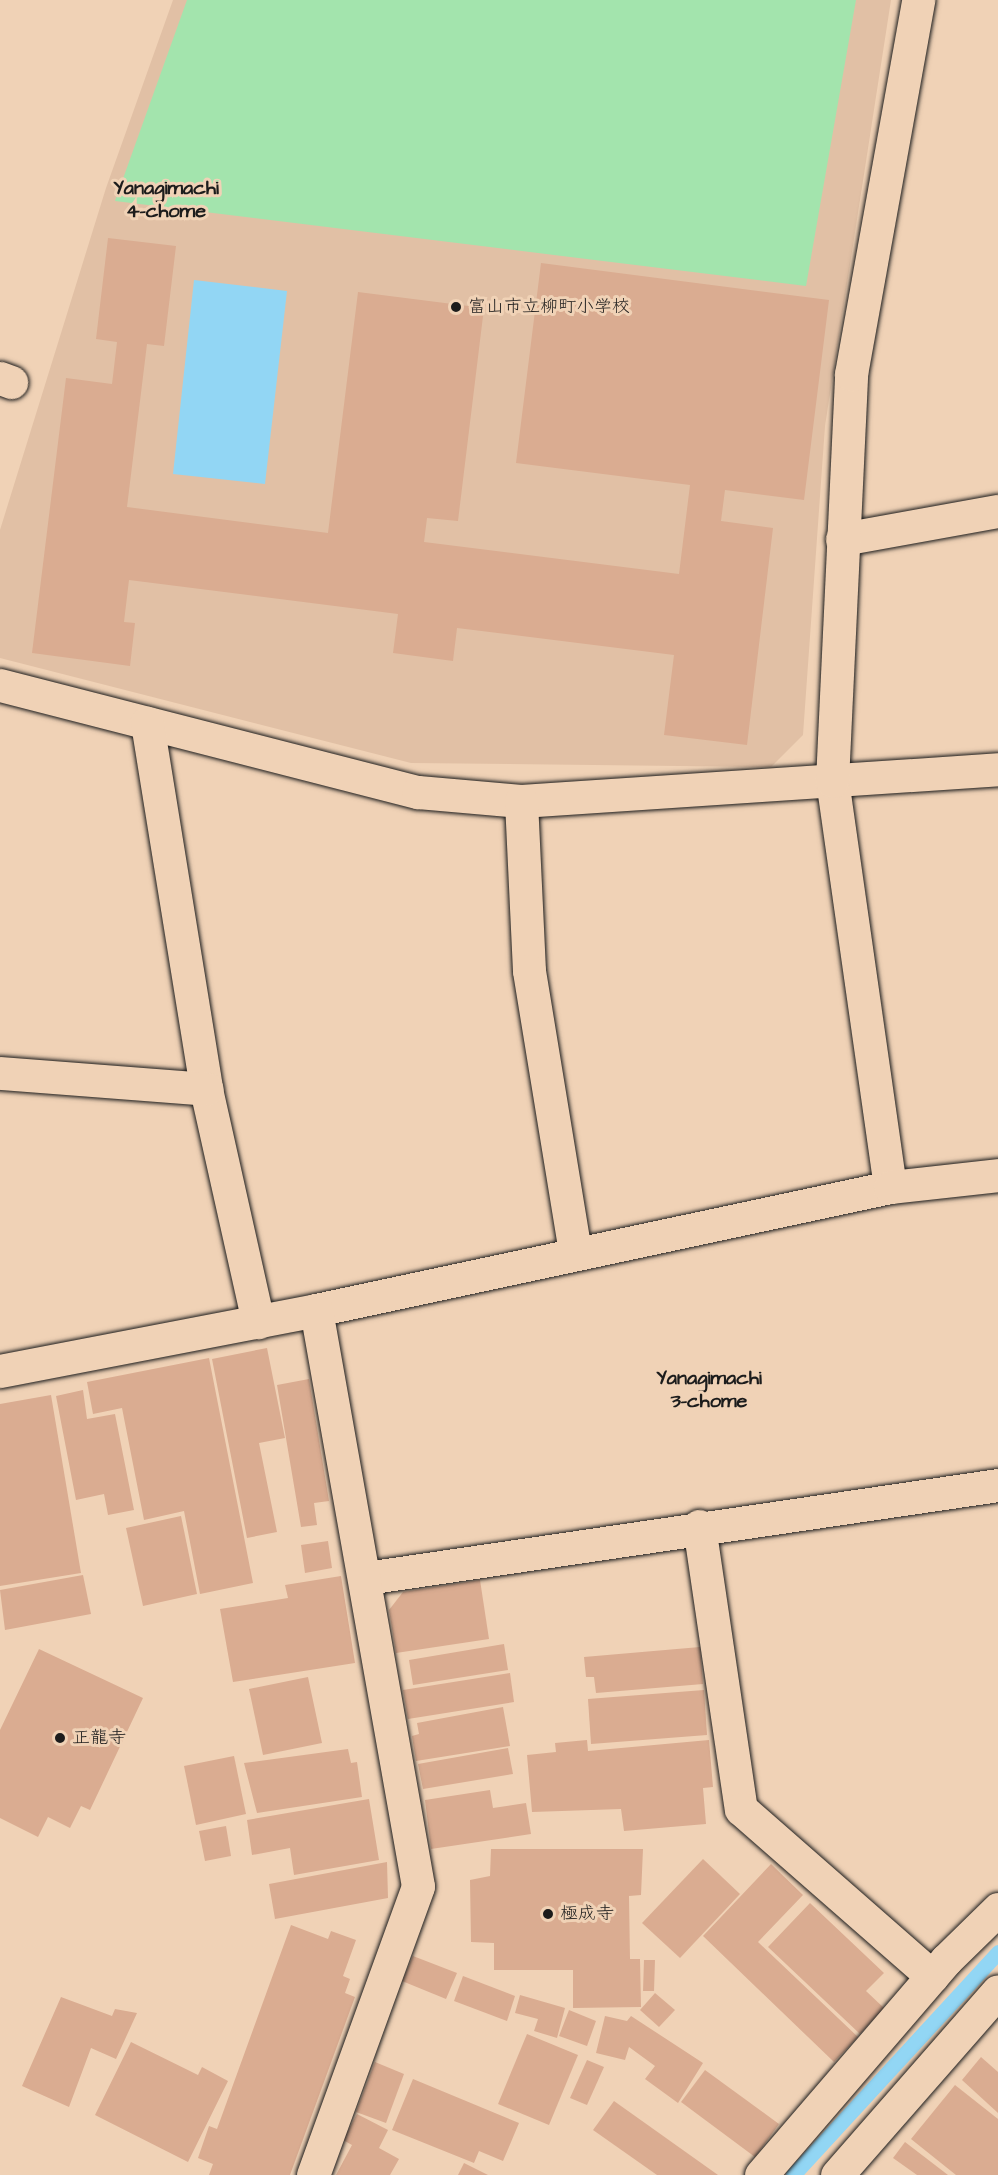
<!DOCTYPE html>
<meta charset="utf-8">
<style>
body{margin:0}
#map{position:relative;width:998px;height:2175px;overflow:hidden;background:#f0d2b6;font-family:"Architects Daughter","Klee One",sans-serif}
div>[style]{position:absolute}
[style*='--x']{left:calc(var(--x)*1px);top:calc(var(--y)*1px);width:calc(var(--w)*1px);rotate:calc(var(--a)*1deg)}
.built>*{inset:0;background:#e1c0a5}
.green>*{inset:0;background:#a3e4ad}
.water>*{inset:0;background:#92d6f4}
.stream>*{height:15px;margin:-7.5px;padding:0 7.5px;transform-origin:7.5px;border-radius:7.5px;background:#92d6f4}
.building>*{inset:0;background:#daac91}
.roads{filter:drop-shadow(0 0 2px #1c1c1c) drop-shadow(0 0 2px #1c1c1c)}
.minor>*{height:33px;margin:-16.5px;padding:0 16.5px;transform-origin:16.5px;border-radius:16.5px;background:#f0d2b6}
.dots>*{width:16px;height:16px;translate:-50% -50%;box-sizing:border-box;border:3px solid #f0d2b6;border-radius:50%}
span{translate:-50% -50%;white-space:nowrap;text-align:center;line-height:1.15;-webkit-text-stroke:6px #f0d2b6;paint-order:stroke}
.poi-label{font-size:18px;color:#1c1c1c}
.left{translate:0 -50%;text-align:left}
.neighbourhood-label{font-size:20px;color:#1c1c1c;font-weight:700}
</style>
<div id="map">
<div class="built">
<div style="clip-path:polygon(173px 0,891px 0,825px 426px,803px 735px,771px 767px,411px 763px,0 658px,0 530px,106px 188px)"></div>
</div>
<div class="green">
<div style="clip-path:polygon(187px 0,856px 0,806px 286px,115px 201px)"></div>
</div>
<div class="water">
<div style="clip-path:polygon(194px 280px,287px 291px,265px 484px,173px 474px)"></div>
</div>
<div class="stream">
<div style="--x:793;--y:2175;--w:303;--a:-47.4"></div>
</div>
<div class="building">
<div style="clip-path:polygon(108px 238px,176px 246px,164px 346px,147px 344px,127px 507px,328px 533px,358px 292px,484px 308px,458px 521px,427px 518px,424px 542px,679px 574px,690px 485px,516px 463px,541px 263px,829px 300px,804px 500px,725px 490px,721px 521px,773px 528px,747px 745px,664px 735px,674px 655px,457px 628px,453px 661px,393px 653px,398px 614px,129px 580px,124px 622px,135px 623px,130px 666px,32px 653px,66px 378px,112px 384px,117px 342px,96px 339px)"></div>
<div style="clip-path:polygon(267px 1348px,285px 1438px,259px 1443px,277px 1532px,247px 1538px,212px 1359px)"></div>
<div style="clip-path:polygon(209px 1358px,253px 1583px,200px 1594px,184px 1511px,144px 1520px,122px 1408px,93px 1414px,87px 1382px)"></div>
<div style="clip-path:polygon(309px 1379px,329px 1501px,314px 1503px,317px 1525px,301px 1527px,277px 1385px)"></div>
<div style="clip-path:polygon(83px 1390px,87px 1419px,115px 1414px,134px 1510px,108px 1515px,104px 1494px,76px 1500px,56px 1396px)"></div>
<div style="clip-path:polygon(51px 1395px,81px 1573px,0 1586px,0 1404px)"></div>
<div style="clip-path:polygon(181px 1516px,197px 1594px,143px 1606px,126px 1528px)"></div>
<div style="clip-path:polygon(328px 1541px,332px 1568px,305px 1573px,301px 1545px)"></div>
<div style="clip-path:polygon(83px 1575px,91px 1614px,5px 1630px,0 1590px)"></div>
<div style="clip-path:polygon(341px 1576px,355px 1663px,233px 1682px,220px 1609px,288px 1598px,285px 1585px)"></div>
<div style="clip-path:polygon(480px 1580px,489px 1639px,396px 1653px,389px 1610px,403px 1592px)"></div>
<div style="clip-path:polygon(504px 1644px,508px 1670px,413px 1685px,409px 1660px)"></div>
<div style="clip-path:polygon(700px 1647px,703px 1684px,596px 1693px,594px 1677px,586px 1677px,584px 1657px)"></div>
<div style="clip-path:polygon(39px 1649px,143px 1698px,90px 1810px,81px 1806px,70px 1828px,48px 1817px,38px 1837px,0 1818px,0 1730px)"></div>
<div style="clip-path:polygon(510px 1673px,514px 1702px,408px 1719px,403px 1690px)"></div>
<div style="clip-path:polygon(308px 1677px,322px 1743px,263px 1755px,249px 1689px)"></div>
<div style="clip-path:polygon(704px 1690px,707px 1735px,591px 1744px,588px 1699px)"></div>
<div style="clip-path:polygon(503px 1707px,510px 1746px,416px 1761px,412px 1736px,419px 1734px,417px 1723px)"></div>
<div style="clip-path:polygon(587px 1740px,588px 1751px,709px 1740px,713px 1787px,703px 1788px,706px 1824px,624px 1831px,621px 1809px,532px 1812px,527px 1755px,556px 1752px,555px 1743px)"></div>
<div style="clip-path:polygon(508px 1748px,513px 1774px,423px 1789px,418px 1764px)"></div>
<div style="clip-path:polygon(348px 1749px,351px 1763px,357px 1762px,362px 1797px,257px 1813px,244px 1763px)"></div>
<div style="clip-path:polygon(234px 1756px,246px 1814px,196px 1825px,184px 1766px)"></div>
<div style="clip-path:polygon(490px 1790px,493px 1808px,526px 1803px,531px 1834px,431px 1849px,425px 1800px)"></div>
<div style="clip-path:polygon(369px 1799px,379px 1860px,294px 1875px,290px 1848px,252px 1855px,247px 1820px)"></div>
<div style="clip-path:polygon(226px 1826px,231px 1856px,205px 1861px,199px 1831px)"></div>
<div style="clip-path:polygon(491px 1849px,643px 1849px,641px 1895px,629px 1896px,630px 1959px,640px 1959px,641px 2007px,573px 2008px,573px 1970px,494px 1970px,494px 1943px,471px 1942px,470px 1880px,490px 1876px)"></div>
<div style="clip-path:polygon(703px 1859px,740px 1894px,680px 1958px,642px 1923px)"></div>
<div style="clip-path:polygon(387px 1862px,388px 1898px,275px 1919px,269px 1884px)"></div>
<div style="clip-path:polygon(771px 1864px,803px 1895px,758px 1942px,858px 2037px,834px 2062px,703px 1936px)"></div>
<div style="clip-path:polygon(810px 1903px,884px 1973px,866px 1991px,884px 2008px,860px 2034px,768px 1947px)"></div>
<div style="clip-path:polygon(291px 1925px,328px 1939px,331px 1931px,356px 1940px,343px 1976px,350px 1979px,345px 1993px,355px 1997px,290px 2175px,209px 2175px,213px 2164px,198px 2158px,209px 2126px,217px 2129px)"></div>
<div style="clip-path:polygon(413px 1956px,457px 1973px,446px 1999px,402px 1981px)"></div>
<div style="clip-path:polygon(644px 1960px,655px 1960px,654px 1991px,643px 1991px)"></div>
<div style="clip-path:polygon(463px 1976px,515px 1996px,507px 2021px,454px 2001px)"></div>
<div style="clip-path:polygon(655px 1993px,675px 2010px,659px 2027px,640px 2010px)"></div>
<div style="clip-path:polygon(520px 1995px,565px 2008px,557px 2038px,534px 2031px,538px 2019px,515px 2013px)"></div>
<div style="clip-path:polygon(61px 1997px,112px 2016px,115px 2009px,137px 2013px,116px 2059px,91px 2048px,69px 2107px,22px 2086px)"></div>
<div style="clip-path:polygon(569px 2010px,596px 2021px,587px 2046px,559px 2036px)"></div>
<div style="clip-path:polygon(605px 2016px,627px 2021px,631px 2016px,703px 2063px,678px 2103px,645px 2079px,655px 2066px,629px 2047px,625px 2060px,596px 2053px)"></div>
<div style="clip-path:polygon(527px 2034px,578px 2055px,549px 2125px,498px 2104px)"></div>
<div style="clip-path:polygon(131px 2042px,198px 2075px,202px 2067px,228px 2081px,188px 2162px,95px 2115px)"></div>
<div style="clip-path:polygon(981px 2057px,998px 2072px,998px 2113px,962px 2080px)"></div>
<div style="clip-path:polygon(587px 2060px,604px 2067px,587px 2105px,570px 2098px)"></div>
<div style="clip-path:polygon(375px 2062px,404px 2074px,386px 2123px,356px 2112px)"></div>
<div style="clip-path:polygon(705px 2070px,779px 2124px,755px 2157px,681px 2102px)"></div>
<div style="clip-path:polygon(413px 2079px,519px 2123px,503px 2161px,479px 2151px,474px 2163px,392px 2130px)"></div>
<div style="clip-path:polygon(955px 2085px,998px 2119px,998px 2175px,956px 2175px,911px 2139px)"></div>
<div style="clip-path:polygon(614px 2101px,718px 2175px,657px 2175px,593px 2130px)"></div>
<div style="clip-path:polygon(357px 2114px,388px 2130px,379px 2148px,399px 2159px,390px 2175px,336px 2175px,352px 2145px,343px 2140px)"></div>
<div style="clip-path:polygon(905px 2142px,948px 2175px,917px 2175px,893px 2158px)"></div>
<div style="clip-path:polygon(464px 2163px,488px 2175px,458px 2175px)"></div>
</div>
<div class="roads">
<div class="minor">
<div style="--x:0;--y:378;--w:12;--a:20"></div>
<div style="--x:842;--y:539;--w:158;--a:-10.2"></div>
<div style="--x:0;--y:685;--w:431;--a:14.4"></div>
<div style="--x:418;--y:792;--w:103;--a:5"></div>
<div style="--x:521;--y:801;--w:478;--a:-3.8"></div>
<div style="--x:147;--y:723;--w:371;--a:80.8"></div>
<div style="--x:206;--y:1089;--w:239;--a:77.4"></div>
<div style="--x:521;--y:801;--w:170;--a:87.3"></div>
<div style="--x:529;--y:971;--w:286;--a:80.7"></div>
<div style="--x:0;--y:1073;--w:207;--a:4.4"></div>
<div style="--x:890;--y:1187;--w:410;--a:-98.1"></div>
<div style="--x:832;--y:781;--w:407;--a:-87.3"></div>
<div style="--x:851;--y:374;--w:380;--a:-79.8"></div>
<div style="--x:0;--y:1371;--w:322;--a:-10.9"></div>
<div style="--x:316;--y:1310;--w:587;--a:-12.09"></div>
<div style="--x:890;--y:1187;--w:109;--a:-6.3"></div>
<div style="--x:699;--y:1526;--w:286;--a:81.6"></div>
<div style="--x:741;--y:1809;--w:254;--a:41.2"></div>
<div style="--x:366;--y:1578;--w:639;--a:-8.37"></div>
<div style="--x:313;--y:2175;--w:307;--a:-70"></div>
<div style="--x:418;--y:1886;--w:585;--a:-100.04"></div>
<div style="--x:761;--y:2175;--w:284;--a:-49.3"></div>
<div style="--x:946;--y:1960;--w:73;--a:-44.4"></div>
<div style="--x:837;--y:2175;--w:244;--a:-48.8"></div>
</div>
</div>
<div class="dots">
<div style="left:456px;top:307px;background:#1c1c1c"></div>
<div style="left:60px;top:1738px;background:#1c1c1c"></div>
<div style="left:548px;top:1914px;background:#1c1c1c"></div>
</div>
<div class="poi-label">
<span class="left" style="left:468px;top:307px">富山市立柳町小学校</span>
<span class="left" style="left:72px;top:1738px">正龍寺</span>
<span class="left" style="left:560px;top:1914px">極成寺</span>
</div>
<div class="neighbourhood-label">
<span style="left:166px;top:200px">Yanagimachi<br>4-chome</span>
<span style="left:709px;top:1390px">Yanagimachi<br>3-chome</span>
</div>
</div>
